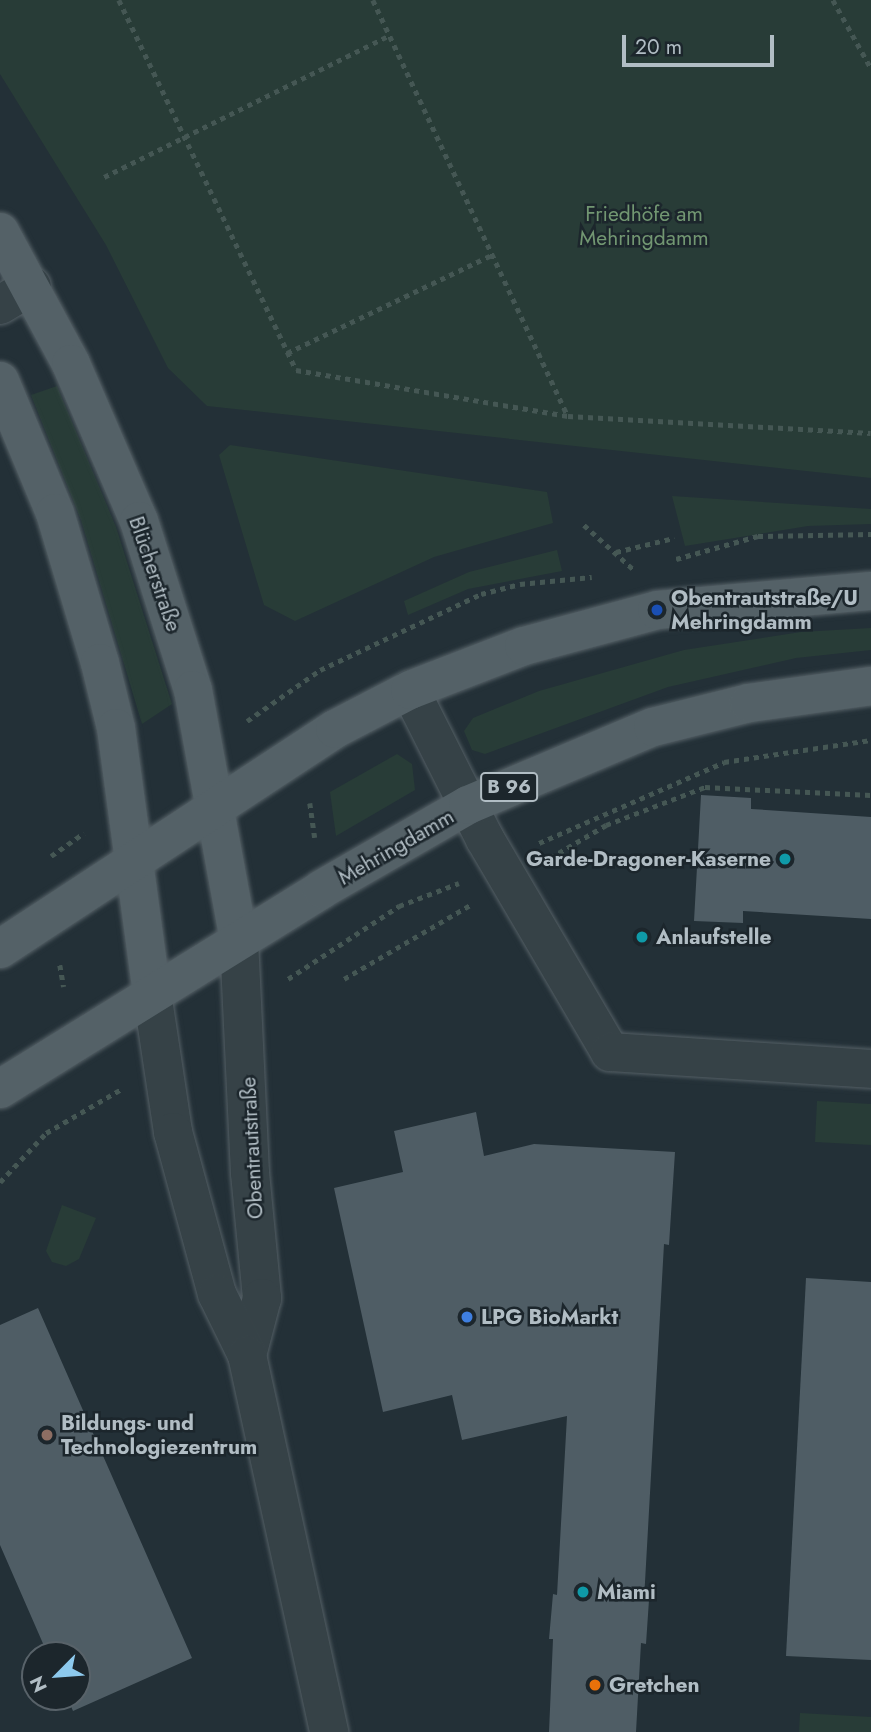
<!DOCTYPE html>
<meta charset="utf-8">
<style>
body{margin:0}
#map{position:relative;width:871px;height:1732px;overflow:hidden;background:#233037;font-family:Jost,sans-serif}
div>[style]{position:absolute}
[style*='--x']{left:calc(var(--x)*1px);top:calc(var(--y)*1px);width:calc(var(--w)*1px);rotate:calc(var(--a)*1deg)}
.green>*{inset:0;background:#283c37}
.building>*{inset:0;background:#4f5d65}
.path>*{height:4.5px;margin-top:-2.25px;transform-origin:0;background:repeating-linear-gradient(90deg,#455754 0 5px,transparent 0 10px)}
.roads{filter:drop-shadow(0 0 2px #545f65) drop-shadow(0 0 2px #545f65)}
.minor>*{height:38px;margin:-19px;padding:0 19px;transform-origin:19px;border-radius:19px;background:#364247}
.major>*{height:38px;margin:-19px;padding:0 19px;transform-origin:19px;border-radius:19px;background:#546167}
.dots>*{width:19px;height:19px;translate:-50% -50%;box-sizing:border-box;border:4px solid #1c262c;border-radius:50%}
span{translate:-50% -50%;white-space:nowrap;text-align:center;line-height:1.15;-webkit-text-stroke:5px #1c262c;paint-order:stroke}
.shield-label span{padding:2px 5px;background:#1c262c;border:2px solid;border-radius:5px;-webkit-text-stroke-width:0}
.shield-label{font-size:19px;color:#b1bdc4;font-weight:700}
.park-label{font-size:21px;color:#729772}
.street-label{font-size:21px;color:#b1bdc4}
.poi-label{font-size:21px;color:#b1bdc4;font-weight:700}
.left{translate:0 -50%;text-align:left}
.right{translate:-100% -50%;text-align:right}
.north{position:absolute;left:21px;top:1641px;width:70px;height:70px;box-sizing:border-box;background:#1c262c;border:2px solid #586269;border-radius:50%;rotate:245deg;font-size:19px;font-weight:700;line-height:28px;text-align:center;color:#b1bdc4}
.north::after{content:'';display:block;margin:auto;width:24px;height:32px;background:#8dc9ed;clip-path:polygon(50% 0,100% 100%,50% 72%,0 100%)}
.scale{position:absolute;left:622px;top:35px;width:152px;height:32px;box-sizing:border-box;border:4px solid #b1bdc4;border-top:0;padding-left:9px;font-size:21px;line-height:24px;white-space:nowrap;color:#b1bdc4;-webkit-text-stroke:5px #1c262c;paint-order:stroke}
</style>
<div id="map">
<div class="green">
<div style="clip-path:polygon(0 0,871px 0,871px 478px,207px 406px,168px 368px,106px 245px,0 74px)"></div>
<div style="clip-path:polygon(57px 386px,116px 527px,172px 704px,142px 724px,81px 520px,31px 395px)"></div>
<div style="clip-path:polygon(230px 445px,547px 492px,553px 523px,434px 557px,295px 621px,264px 605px,219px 455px)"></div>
<div style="clip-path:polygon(672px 496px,871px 509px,871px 524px,808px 526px,685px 546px)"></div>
<div style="clip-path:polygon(557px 550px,562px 571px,468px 589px,408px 615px,404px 601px,469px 572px)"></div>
<div style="clip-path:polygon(871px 628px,871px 650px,796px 658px,668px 687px,485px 754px,472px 750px,464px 731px,473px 718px,539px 691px,684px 650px,801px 632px)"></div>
<div style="clip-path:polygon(397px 754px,412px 764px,415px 790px,336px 836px,330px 792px)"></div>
<div style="clip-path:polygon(817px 1101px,871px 1104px,871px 1145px,815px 1142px)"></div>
<div style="clip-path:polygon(62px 1205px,96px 1218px,79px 1259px,66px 1266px,52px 1262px,46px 1251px)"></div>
<div style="clip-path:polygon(800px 1713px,871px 1717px,871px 1732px,799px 1732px)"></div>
</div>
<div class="building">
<div style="clip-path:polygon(701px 795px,751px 798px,751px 809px,871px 817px,871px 919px,743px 911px,743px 923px,694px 921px)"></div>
<div style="clip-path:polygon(476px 1112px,484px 1156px,534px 1144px,675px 1152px,669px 1245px,664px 1244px,644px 1600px,649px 1600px,646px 1644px,641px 1643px,636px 1732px,549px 1732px,553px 1639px,549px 1639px,553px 1594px,557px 1595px,567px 1416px,462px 1440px,452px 1395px,383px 1412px,334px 1188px,403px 1172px,394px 1131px)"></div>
<div style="clip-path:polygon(806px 1278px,871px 1282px,871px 1660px,786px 1656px)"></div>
<div style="clip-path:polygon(38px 1308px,192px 1658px,73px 1711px,67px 1697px,77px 1697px,77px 1655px,48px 1655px,0 1545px,0 1325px)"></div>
</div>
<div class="path">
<div style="--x:119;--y:0;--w:410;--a:64.4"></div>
<div style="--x:296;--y:370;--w:276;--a:9.6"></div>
<div style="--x:568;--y:416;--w:303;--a:3.2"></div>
<div style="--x:373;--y:0;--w:458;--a:64.9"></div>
<div style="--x:833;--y:0;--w:78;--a:60.8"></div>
<div style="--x:104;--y:177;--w:319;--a:-26.4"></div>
<div style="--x:287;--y:353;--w:227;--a:-25.6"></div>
<div style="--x:584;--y:525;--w:66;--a:41.9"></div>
<div style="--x:616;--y:552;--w:60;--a:-13.6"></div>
<div style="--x:676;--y:559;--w:85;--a:-15.7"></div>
<div style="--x:758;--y:536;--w:113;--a:-1"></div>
<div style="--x:247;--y:721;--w:89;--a:-34.9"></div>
<div style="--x:320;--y:670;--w:178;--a:-25.3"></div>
<div style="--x:481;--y:594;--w:40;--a:-14.4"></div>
<div style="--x:520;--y:584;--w:72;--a:-5.6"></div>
<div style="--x:310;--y:803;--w:35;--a:82"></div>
<div style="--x:539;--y:843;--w:202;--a:-23.6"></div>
<div style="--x:724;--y:762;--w:149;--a:-8.5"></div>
<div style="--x:51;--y:856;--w:40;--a:-34.9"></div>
<div style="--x:550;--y:858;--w:65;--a:-30.5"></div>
<div style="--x:606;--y:825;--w:106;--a:-21"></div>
<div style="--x:705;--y:787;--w:166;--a:2.8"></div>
<div style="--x:60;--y:965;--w:22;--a:80"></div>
<div style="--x:288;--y:979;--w:133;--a:-33.3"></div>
<div style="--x:399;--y:906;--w:64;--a:-21"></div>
<div style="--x:344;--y:979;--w:146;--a:-30.4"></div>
<div style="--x:0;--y:1182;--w:67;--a:-46.8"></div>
<div style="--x:46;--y:1133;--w:86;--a:-30.2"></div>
</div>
<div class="roads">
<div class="minor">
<div style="--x:0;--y:305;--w:37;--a:-31"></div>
<div style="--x:410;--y:690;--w:167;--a:63.3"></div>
<div style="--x:485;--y:839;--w:247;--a:59.6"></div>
<div style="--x:610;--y:1052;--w:262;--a:3.7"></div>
<div style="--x:239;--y:940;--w:233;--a:87.3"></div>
<div style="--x:250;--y:1173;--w:126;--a:84.5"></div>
<div style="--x:262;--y:1298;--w:59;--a:104.7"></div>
<div style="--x:152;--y:993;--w:141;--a:81.4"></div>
<div style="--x:173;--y:1132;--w:168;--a:74.8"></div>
<div style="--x:217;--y:1294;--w:68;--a:63.8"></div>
<div style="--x:247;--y:1355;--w:386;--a:77.7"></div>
</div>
<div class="major">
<div style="--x:0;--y:232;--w:150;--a:61.7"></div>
<div style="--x:71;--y:364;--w:171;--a:66.6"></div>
<div style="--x:139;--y:521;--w:177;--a:72.3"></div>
<div style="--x:193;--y:690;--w:254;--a:79.6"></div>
<div style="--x:0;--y:381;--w:143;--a:67.4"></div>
<div style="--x:55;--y:513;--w:157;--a:73.3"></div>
<div style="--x:100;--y:663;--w:67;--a:76.2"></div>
<div style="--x:116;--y:728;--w:267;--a:82.3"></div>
<div style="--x:0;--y:949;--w:401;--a:-33.3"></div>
<div style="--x:335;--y:729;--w:85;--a:-27.5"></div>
<div style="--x:410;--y:690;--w:122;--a:-21.1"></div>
<div style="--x:524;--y:646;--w:138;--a:-15.1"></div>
<div style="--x:657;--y:610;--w:215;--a:-5.1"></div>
<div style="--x:0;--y:1089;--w:379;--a:-31.8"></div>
<div style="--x:322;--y:889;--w:168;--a:-29.9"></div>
<div style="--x:468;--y:805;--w:201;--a:-22.9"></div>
<div style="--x:653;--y:727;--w:99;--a:-14"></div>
<div style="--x:749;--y:703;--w:123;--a:-7.9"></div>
</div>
</div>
<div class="dots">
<div style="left:657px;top:610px;background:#1a4fb4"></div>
<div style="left:785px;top:859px;background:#0f9aa8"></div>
<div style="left:642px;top:937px;background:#0f9aa8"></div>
<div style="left:467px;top:1317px;background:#3f7fe0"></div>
<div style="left:47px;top:1435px;background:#8d6e63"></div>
<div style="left:583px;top:1592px;background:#0f9aa8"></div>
<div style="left:595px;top:1685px;background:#e8710a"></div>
</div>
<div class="shield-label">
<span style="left:509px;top:787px">B 96</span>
</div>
<div class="park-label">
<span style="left:644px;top:226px">Friedhöfe am<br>Mehringdamm</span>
</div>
<div class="street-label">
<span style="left:155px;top:574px;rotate:71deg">Blücherstraße</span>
<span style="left:396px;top:847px;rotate:-30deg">Mehringdamm</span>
<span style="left:252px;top:1148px;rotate:-93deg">Obentrautstraße</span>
</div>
<div class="poi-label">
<span class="left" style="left:671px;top:610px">Obentrautstraße/U<br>Mehringdamm</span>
<span class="right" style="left:771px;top:859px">Garde-Dragoner-Kaserne</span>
<span class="left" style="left:656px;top:937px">Anlaufstelle</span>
<span class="left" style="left:481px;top:1317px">LPG BioMarkt</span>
<span class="left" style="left:61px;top:1435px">Bildungs- und<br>Technologiezentrum</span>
<span class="left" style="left:597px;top:1592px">Miami</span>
<span class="left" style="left:609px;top:1685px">Gretchen</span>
</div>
<div class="north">N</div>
<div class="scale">20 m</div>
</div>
